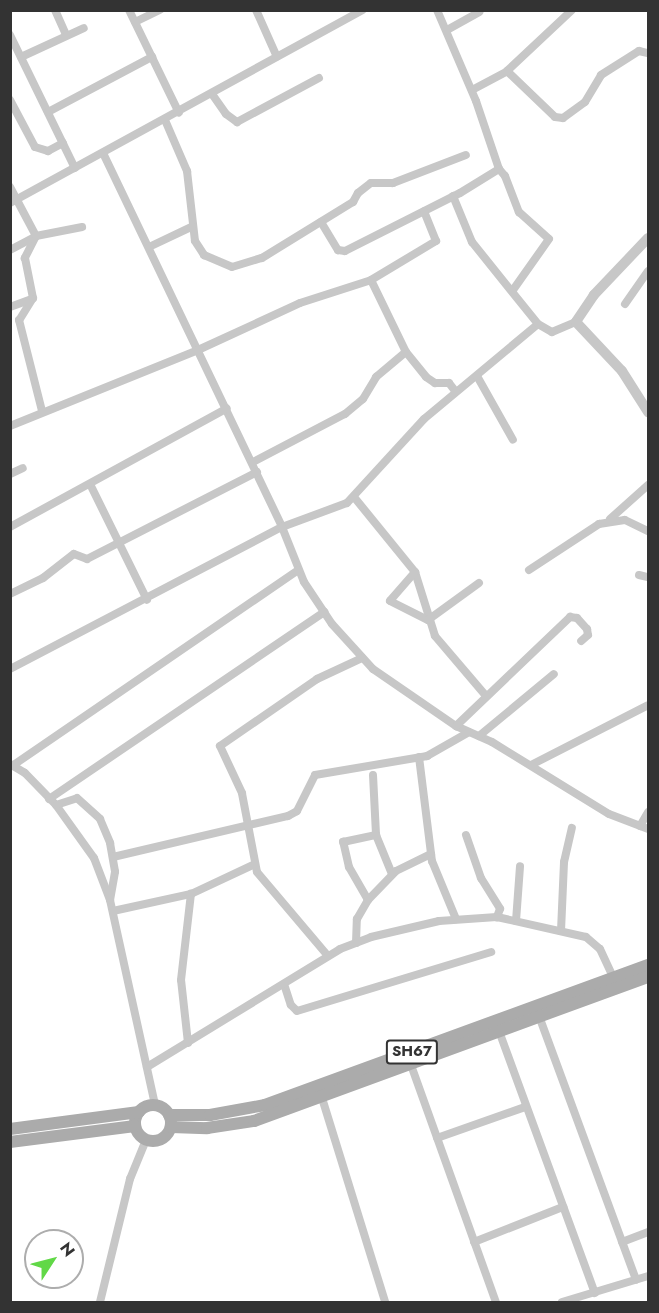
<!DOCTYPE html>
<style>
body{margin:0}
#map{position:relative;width:659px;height:1313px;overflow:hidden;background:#fff;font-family:Jost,sans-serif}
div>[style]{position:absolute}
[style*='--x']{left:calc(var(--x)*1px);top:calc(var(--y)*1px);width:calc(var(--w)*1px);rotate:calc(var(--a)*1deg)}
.minor>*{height:8px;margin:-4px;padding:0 4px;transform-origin:4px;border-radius:4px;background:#c7c7c7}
.tertiary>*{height:10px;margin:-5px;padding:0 5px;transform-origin:5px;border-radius:5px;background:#c7c7c7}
.primary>*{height:12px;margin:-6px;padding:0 6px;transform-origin:6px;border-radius:6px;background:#ababab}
.primary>.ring{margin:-6px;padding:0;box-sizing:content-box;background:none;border:12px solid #ababab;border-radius:50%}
span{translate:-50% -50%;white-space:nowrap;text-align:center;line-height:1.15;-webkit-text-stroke:6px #fff;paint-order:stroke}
.shield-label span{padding:2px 4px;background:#fff;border:2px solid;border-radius:4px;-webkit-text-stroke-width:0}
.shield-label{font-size:15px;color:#333;font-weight:700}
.frame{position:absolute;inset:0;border:12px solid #333;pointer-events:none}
.north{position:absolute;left:24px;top:1229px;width:60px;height:60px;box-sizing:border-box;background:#fff;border:2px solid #adadad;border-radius:50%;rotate:54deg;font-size:16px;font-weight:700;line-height:24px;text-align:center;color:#333}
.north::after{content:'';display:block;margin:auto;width:21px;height:27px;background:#61d847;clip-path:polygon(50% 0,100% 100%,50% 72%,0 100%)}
</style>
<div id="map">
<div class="minor">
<div style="--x:55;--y:10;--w:27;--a:66"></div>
<div style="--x:129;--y:10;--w:114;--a:64.1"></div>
<div style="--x:256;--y:10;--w:51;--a:65.9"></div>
<div style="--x:135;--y:22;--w:28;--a:-26"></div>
<div style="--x:447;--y:30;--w:37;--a:-29"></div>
<div style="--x:10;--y:35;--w:148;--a:64"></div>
<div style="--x:21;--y:57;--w:69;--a:-24.7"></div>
<div style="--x:507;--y:71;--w:66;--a:43.8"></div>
<div style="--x:555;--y:117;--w:8;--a:7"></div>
<div style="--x:563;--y:118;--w:27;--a:-36"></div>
<div style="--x:585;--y:102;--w:31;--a:-59"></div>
<div style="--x:601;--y:75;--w:45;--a:-32.3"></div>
<div style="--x:639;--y:51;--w:9;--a:13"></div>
<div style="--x:472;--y:90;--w:40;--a:-28"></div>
<div style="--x:507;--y:71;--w:89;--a:-43.2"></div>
<div style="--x:212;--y:94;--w:24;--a:55"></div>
<div style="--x:226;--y:114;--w:14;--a:36"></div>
<div style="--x:237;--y:122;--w:93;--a:-28.2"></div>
<div style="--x:10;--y:100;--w:53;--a:62"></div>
<div style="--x:35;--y:147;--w:14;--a:17"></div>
<div style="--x:48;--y:151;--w:17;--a:-28"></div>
<div style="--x:48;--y:112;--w:118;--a:-27.9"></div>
<div style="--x:165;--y:120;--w:56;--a:66.7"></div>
<div style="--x:187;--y:171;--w:70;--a:83.5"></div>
<div style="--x:195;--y:241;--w:17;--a:57"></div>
<div style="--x:204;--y:255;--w:30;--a:23"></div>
<div style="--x:232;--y:267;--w:31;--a:-17"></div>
<div style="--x:262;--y:258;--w:107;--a:-31.6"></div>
<div style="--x:353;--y:202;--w:10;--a:-61"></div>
<div style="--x:358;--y:193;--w:16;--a:-38"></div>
<div style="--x:371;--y:183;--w:22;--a:0"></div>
<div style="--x:393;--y:183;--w:78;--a:-21"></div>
<div style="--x:103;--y:153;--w:415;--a:64.4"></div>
<div style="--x:282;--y:527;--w:69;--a:-20.3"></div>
<div style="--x:347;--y:503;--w:114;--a:-47.5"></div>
<div style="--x:424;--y:419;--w:148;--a:-39.8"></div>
<div style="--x:499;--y:169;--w:9;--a:49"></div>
<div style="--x:505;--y:176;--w:39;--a:69"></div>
<div style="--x:519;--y:212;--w:40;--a:42"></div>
<div style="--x:549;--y:239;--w:62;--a:125.2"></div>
<div style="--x:10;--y:187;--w:55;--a:62"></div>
<div style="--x:36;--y:236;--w:25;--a:117"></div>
<div style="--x:25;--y:258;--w:41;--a:78.7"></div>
<div style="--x:33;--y:298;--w:26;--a:122"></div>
<div style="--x:19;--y:320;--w:94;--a:75.8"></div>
<div style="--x:453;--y:196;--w:50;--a:67.6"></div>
<div style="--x:472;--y:242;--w:105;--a:51.2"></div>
<div style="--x:538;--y:324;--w:16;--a:30"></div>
<div style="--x:552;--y:332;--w:26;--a:-23"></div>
<div style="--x:10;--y:203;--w:402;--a:-28.7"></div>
<div style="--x:321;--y:222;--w:33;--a:59"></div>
<div style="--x:338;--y:250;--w:7;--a:8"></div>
<div style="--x:345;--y:251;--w:129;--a:-26.8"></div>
<div style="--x:460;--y:193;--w:46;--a:-31.6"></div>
<div style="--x:499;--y:169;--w:72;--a:-108.7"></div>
<div style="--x:476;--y:101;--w:99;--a:-113.2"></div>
<div style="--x:149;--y:247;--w:47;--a:-25.5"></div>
<div style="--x:10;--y:250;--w:30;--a:-28"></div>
<div style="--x:36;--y:236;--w:47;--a:-11.1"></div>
<div style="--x:371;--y:280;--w:80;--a:64.1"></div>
<div style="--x:406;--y:352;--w:32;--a:51"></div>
<div style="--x:426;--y:377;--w:11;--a:34"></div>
<div style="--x:435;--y:383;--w:14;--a:0"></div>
<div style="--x:449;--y:383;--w:11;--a:52"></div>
<div style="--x:625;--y:304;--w:40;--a:-55.1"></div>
<div style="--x:10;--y:307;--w:23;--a:-20"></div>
<div style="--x:477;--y:376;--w:73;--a:60.6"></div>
<div style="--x:10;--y:426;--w:203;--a:-22"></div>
<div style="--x:198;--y:350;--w:112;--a:-24.7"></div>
<div style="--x:300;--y:303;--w:75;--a:-17.9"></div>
<div style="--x:371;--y:280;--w:76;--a:-31"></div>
<div style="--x:436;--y:241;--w:32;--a:-112"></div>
<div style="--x:253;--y:462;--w:104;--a:-27.6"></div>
<div style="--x:345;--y:414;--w:23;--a:-40"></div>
<div style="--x:363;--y:399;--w:26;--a:-59"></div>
<div style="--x:376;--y:377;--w:39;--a:-40"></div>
<div style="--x:10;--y:474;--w:14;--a:-25"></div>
<div style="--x:90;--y:484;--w:129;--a:63.8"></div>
<div style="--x:354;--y:497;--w:97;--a:50.9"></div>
<div style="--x:415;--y:572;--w:67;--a:72.6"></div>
<div style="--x:435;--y:636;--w:79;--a:49.6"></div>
<div style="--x:610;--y:519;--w:51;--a:-41.8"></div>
<div style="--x:10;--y:527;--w:247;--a:-28.7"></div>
<div style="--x:529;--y:570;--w:84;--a:-33.3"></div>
<div style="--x:599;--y:524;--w:26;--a:-9"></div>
<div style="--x:625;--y:520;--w:25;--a:26"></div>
<div style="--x:415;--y:572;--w:38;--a:131"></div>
<div style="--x:390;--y:601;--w:42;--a:26.6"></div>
<div style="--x:428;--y:620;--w:63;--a:-36"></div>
<div style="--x:639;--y:575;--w:9;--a:13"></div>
<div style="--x:10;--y:594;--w:37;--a:-26"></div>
<div style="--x:43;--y:578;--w:39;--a:-38"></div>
<div style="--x:74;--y:554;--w:14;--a:21"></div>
<div style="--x:87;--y:559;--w:191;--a:-27.1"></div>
<div style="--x:10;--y:669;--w:307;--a:-27.6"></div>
<div style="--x:282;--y:527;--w:59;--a:68.2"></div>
<div style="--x:304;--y:582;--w:50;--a:56.3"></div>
<div style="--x:332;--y:624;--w:61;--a:47.7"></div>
<div style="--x:373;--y:669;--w:101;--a:34.5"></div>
<div style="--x:456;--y:726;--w:39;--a:24"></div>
<div style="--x:492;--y:742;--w:137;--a:31.6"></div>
<div style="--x:609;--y:814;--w:42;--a:21"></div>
<div style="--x:456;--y:726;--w:158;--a:-43.7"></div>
<div style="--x:570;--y:617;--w:7;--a:8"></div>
<div style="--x:577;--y:618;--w:15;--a:48"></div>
<div style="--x:587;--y:629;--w:6;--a:81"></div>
<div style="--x:588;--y:635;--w:9;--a:139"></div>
<div style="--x:479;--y:736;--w:97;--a:-39.6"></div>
<div style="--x:419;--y:757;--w:105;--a:82.9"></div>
<div style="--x:432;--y:861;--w:63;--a:67.5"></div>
<div style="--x:10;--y:764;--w:17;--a:31"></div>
<div style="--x:25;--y:773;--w:45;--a:45.9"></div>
<div style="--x:56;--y:805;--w:65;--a:54.4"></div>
<div style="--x:94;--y:858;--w:45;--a:69.1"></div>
<div style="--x:110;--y:900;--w:210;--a:77.6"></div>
<div style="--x:531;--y:765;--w:131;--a:-27.1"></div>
<div style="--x:12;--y:766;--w:347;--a:-34.4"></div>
<div style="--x:373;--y:775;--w:60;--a:87.1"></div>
<div style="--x:49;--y:799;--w:333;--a:-34.2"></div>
<div style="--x:56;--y:805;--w:22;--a:-18"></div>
<div style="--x:77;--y:798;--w:31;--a:42"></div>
<div style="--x:100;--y:819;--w:26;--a:67"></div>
<div style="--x:110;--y:843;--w:29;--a:80"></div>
<div style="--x:115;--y:872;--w:28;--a:100"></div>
<div style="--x:640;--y:826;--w:16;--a:-60"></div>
<div style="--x:466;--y:835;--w:46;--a:70.8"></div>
<div style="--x:481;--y:878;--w:36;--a:58"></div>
<div style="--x:500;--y:909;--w:9;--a:111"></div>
<div style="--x:113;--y:857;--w:180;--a:-13.2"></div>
<div style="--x:288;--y:816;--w:10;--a:-29"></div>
<div style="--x:297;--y:811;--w:40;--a:-63.4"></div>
<div style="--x:315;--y:775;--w:114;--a:-9.6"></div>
<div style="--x:427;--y:756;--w:48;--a:-29.7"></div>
<div style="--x:368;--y:900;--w:38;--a:-120"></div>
<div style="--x:349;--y:867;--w:26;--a:-103"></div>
<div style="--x:343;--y:842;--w:34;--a:-12"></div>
<div style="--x:376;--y:835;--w:42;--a:67.7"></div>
<div style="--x:113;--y:911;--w:80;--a:-12.3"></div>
<div style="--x:191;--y:894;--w:68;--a:-25.1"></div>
<div style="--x:516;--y:921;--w:55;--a:-85.8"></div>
<div style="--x:561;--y:931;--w:69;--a:-87.5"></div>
<div style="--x:564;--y:862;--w:35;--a:-77"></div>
<div style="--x:356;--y:943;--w:24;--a:-88"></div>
<div style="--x:357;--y:919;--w:22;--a:-60"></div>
<div style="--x:368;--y:900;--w:40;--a:-46"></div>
<div style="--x:396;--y:871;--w:39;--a:-26"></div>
<div style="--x:328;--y:956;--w:110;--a:-130.2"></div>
<div style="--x:257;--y:872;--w:80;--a:-100.8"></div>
<div style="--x:242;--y:793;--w:52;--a:-115.1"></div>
<div style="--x:220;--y:746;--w:118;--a:-34.6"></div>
<div style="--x:317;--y:679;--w:50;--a:-25"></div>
<div style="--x:284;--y:984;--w:22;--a:72"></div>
<div style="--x:291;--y:1005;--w:8;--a:45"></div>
<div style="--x:297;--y:1011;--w:203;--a:-16.9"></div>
<div style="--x:539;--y:1016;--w:281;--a:69.8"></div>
<div style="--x:499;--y:1031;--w:279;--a:69.9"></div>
<div style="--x:188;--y:1043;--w:63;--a:-96.3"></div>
<div style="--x:181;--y:980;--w:87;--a:-83.4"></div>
<div style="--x:411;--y:1065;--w:252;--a:70.3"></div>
<div style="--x:147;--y:1067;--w:226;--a:-31.4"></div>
<div style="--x:340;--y:949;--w:33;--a:-21"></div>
<div style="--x:371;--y:937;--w:70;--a:-13.2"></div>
<div style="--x:439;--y:921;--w:58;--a:-3.9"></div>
<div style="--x:497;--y:917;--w:91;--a:12.7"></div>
<div style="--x:586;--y:937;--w:18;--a:41"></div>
<div style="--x:600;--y:949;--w:31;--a:65"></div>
<div style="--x:322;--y:1098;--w:214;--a:72.8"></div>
<div style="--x:437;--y:1138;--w:93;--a:-19.4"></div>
<div style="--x:474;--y:1242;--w:96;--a:-21.5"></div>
<div style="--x:622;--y:1242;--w:28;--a:-21"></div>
<div style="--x:100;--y:1302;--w:127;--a:-76.3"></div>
<div style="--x:130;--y:1179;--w:42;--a:-67.7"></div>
<div style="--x:562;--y:1302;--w:90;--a:-16.8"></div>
</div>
<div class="tertiary">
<div style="--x:648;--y:238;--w:79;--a:133.5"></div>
<div style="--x:594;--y:295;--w:32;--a:124"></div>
<div style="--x:576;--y:322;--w:67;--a:46.8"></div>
<div style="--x:622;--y:371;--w:49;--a:57.6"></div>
</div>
<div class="primary">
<div class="ring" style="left:135px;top:1105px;width:24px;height:24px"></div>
<div style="--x:169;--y:1115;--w:41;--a:0"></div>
<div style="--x:210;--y:1115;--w:56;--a:-10.3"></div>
<div style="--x:265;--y:1105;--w:408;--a:-20.1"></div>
<div style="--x:171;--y:1127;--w:36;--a:2"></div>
<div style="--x:207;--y:1128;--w:48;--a:-8.5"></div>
<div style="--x:254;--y:1121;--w:419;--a:-20.1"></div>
<div style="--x:10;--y:1129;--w:130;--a:-7.5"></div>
<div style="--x:10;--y:1142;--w:126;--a:-7.3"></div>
</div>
<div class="shield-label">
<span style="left:412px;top:1052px">SH67</span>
</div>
<div class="frame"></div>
<div class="north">N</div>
</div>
